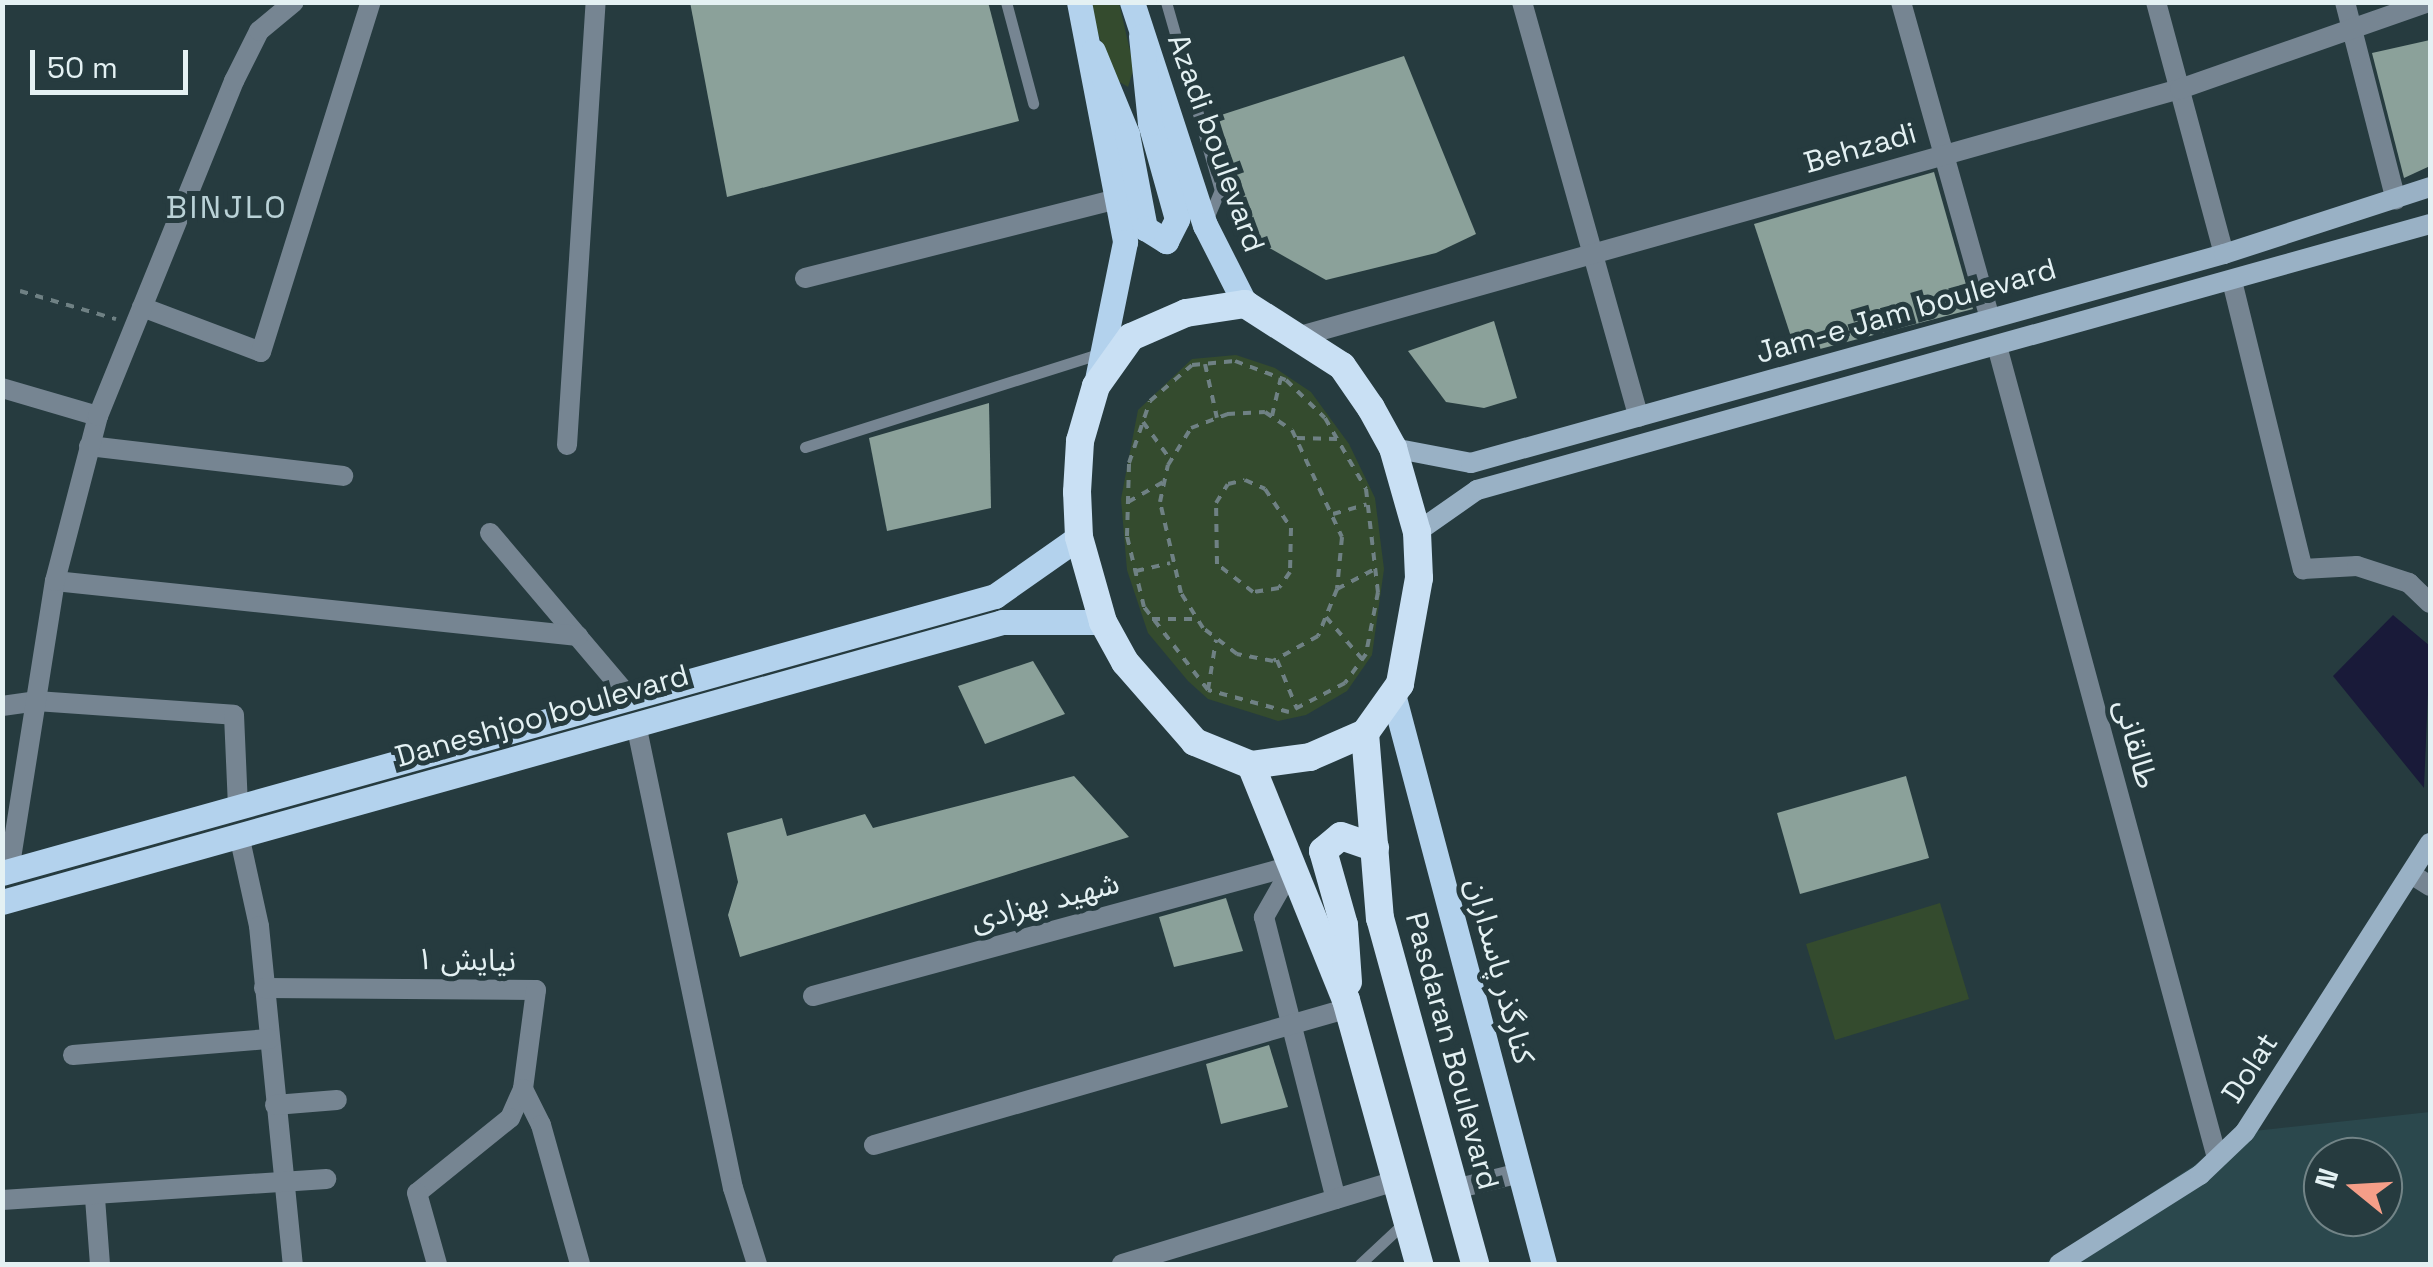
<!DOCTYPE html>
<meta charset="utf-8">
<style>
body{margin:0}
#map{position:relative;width:2433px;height:1267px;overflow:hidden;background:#263b3f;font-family:"Space Grotesk","Noto Sans Arabic",sans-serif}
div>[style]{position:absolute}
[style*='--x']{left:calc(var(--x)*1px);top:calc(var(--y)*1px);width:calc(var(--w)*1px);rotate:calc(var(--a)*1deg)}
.built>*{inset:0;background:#2b484d}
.green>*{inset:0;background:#344b2e}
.water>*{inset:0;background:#191a39}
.building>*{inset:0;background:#8ba19a}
.path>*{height:4px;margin-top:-2px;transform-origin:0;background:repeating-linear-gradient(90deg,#6f8184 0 8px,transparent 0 16px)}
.service>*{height:11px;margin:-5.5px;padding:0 5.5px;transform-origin:5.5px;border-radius:5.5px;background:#768592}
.minor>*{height:20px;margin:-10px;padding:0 10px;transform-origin:10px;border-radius:10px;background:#768592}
.secondary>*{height:20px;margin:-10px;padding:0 10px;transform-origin:10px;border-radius:10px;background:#99b1c5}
.primary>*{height:25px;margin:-12.5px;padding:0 12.5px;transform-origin:12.5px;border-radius:12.5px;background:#b3d2ed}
.trunk>*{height:28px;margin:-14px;padding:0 14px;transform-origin:14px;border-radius:14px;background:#c9e0f4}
span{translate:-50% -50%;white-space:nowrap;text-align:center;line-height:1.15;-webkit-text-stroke:10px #263b3f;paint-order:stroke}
.street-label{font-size:30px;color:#e4f1f3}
.neighbourhood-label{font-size:32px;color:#bad2d7;letter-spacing:2.5px}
.frame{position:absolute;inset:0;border:5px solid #e4f1f3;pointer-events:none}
.north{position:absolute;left:2303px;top:1137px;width:100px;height:100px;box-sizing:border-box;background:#263b3f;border:2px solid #728487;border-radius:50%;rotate:288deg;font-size:28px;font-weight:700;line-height:40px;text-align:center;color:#e4f1f3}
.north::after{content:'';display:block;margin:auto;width:35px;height:45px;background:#f49e88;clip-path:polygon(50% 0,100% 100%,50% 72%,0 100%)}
.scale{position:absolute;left:30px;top:50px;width:158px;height:45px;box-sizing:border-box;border:5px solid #e4f1f3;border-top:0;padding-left:12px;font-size:30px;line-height:35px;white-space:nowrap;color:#e4f1f3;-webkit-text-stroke:8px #263b3f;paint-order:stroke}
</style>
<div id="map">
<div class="built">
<div style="clip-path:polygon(evenodd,2430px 1112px,2430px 1264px,2043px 1264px,2245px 1132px,2430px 1112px,2323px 1157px,2383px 1157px,2383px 1217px,2323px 1217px,2323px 1157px)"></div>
</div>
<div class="green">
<div style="clip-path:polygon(1088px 3px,1119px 3px,1134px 68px,1128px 87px,1113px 78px)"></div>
<div style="clip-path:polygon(1236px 355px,1275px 368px,1311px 392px,1349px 444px,1375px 498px,1384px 569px,1372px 655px,1347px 691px,1306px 715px,1278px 721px,1208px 699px,1188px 681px,1148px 633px,1127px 570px,1121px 499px,1138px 410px,1192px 359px)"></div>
<div style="clip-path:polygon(1940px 903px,1969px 999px,1835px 1040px,1806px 944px)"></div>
</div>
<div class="water">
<div style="clip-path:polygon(2393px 615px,2430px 646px,2424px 788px,2333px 676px)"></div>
</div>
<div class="building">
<div style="clip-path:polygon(690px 2px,988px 2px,1019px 121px,727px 197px)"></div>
<div style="clip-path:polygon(2430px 40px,2430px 166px,2404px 178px,2372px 53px)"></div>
<div style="clip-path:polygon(1404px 56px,1476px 234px,1436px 253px,1326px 280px,1257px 241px,1218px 116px)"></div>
<div style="clip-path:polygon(1934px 172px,1973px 309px,1797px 355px,1754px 224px)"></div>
<div style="clip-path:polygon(1494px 321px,1517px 398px,1484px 408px,1446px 402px,1408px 351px)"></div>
<div style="clip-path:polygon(989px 403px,991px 508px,887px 531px,869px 438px)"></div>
<div style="clip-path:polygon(1033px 661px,1065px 714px,985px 744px,958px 686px)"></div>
<div style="clip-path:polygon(1074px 776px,1129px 837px,740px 957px,728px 915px,738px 882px,727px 833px,782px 818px,787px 836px,865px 814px,873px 828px)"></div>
<div style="clip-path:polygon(1906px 776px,1929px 858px,1800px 894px,1777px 813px)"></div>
<div style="clip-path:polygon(1226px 898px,1243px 951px,1174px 967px,1159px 917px)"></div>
<div style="clip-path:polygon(1269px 1045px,1288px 1107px,1221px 1124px,1206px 1064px)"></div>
</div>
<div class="path">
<div style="--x:20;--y:291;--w:100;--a:16.3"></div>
<div style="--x:1235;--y:361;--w:54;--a:20.4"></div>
<div style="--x:1286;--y:380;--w:54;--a:44.3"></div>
<div style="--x:1325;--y:418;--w:82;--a:60"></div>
<div style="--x:1366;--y:489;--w:104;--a:83.4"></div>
<div style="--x:1378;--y:592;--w:63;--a:101"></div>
<div style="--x:1366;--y:654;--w:36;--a:126"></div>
<div style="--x:1345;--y:683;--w:63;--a:152.6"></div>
<div style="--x:1289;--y:712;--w:84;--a:-164.8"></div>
<div style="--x:1208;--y:690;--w:105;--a:-127.6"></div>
<div style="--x:1144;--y:607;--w:73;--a:-103.5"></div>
<div style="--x:1127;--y:536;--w:73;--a:-88.4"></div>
<div style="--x:1129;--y:463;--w:65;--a:-71.3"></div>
<div style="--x:1150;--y:401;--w:55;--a:-40.6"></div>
<div style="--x:1192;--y:365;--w:43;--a:-5.3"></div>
<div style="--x:1205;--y:364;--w:55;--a:77.5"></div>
<div style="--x:1265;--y:412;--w:32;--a:34"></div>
<div style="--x:1292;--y:430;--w:118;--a:65"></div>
<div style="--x:1342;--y:537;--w:52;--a:95.5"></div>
<div style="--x:1337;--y:589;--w:51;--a:112"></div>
<div style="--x:1318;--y:636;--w:51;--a:150.9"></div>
<div style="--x:1273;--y:661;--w:37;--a:-169"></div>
<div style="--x:1237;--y:654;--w:43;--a:-142.6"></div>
<div style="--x:1203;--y:628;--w:41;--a:-122.2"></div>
<div style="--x:1181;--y:593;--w:93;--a:-103"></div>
<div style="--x:1160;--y:502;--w:38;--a:-78"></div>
<div style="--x:1168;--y:465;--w:44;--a:-58.1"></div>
<div style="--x:1191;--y:428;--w:39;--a:-21"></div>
<div style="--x:1227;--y:414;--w:38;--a:-3"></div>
<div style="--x:1272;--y:416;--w:39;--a:-77"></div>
<div style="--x:1143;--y:422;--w:46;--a:53.9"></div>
<div style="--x:1297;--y:438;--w:40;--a:1.4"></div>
<div style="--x:1245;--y:480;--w:22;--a:24"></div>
<div style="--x:1265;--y:489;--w:47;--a:56.3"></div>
<div style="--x:1291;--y:528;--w:44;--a:91.3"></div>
<div style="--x:1290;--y:572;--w:19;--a:125"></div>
<div style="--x:1279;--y:588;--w:26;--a:171"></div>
<div style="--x:1253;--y:592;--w:46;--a:-142.1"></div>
<div style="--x:1217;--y:564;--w:61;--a:-90.9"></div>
<div style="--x:1216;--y:503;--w:22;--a:-58"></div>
<div style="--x:1228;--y:484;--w:17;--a:-13"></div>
<div style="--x:1128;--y:502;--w:40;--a:-29.7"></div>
<div style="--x:1333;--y:514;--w:35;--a:-16"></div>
<div style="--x:1136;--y:571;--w:35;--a:-13"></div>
<div style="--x:1337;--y:589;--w:41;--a:-27.8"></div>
<div style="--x:1326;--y:617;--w:55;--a:49.4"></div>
<div style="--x:1152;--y:619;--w:45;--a:0"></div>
<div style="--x:1277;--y:660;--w:53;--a:67.8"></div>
<div style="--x:1208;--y:690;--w:51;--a:-80.9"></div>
</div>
<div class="service">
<div style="--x:1006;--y:2;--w:105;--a:75"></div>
<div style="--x:1166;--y:2;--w:196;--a:74"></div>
<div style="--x:1220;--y:190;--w:34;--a:113"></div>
<div style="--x:805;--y:447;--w:312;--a:-17.6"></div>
<div style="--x:1360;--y:1264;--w:60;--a:-43"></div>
</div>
<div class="minor">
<div style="--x:1522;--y:2;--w:431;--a:74.3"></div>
<div style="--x:1901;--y:2;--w:329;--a:74.3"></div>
<div style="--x:2156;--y:2;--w:261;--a:74.9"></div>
<div style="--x:2345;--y:2;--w:204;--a:75.6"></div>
<div style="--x:805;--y:278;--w:323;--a:-14.2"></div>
<div style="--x:2232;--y:281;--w:297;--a:76.2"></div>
<div style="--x:2303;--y:569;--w:54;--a:-3.2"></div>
<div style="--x:2357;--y:566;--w:55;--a:18.1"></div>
<div style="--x:2409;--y:583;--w:29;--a:44"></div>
<div style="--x:142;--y:307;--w:127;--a:20.7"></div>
<div style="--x:261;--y:352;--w:367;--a:-72.6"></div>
<div style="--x:1304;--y:335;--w:910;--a:-15.69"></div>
<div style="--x:2180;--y:89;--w:264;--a:-19.3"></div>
<div style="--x:1997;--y:346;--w:841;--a:74.84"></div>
<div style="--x:2;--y:388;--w:100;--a:16.3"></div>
<div style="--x:567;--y:445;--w:444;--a:-86.3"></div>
<div style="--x:89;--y:446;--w:256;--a:6.7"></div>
<div style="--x:490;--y:533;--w:216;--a:49.7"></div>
<div style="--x:55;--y:581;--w:526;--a:6"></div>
<div style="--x:2;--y:706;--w:34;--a:-8"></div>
<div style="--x:36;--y:701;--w:198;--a:4"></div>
<div style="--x:234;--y:715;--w:92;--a:87.5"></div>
<div style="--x:636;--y:724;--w:474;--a:78.2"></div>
<div style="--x:733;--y:1188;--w:80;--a:72.5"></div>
<div style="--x:239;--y:835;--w:93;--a:77.6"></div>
<div style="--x:259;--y:926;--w:340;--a:84.3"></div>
<div style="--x:1293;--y:866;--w:59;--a:119.6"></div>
<div style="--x:1264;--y:917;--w:291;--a:75.7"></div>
<div style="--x:9;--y:871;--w:294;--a:-81"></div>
<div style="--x:55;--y:581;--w:171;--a:-75.4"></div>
<div style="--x:98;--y:416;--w:362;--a:-67.9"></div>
<div style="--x:234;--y:81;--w:56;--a:-63.4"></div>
<div style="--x:259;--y:31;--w:45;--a:-39.6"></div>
<div style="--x:2411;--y:874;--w:22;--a:32"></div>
<div style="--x:264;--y:988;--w:272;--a:0.4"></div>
<div style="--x:536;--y:990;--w:100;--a:97.5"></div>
<div style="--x:523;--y:1089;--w:32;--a:114"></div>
<div style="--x:510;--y:1118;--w:119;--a:141.1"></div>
<div style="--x:417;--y:1193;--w:74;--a:74.3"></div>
<div style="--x:813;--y:996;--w:497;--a:-15.2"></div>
<div style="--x:73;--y:1055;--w:197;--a:-4.7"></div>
<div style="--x:523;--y:1089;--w:40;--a:63.4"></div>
<div style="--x:541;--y:1125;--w:144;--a:74.3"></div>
<div style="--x:275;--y:1105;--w:62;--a:-4.6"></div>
<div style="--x:874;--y:1145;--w:493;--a:-16.1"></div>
<div style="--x:1455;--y:1189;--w:67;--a:-13.8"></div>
<div style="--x:95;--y:1198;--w:66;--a:85.7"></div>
<div style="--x:2;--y:1200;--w:325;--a:-3.7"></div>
<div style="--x:1122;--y:1264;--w:286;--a:-16.9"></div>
</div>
<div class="secondary">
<div style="--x:1393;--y:448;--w:79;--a:10.9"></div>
<div style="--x:1471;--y:463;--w:781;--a:-15.51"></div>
<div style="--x:2224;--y:254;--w:217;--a:-18"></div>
<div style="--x:1417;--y:532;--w:73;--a:-35"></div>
<div style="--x:1477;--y:490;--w:989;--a:-15.6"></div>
<div style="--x:2059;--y:1264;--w:167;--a:-32.3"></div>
<div style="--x:2200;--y:1175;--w:62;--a:-43.7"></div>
<div style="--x:2245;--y:1132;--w:343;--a:-57.4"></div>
</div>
<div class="primary">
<div style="--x:1079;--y:2;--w:244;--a:79.1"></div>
<div style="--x:1125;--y:242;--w:146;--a:101.5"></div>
<div style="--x:1132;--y:2;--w:235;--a:71.9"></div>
<div style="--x:1205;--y:225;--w:89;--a:63.1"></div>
<div style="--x:1093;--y:51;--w:90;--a:67.7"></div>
<div style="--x:1127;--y:134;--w:96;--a:79.2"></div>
<div style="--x:1145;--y:228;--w:25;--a:32"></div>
<div style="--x:1166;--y:241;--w:25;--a:-63"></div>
<div style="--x:1177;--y:219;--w:100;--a:-105.7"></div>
<div style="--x:1150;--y:123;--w:87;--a:-95.9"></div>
<div style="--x:1393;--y:694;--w:590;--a:75.16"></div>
<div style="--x:2;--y:873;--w:1031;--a:-15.59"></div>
<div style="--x:995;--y:596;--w:103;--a:-35.1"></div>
<div style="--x:2;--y:902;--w:1038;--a:-15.64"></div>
<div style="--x:1002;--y:622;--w:101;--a:0"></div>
</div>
<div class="trunk">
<div style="--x:1245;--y:304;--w:115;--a:32.6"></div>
<div style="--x:1342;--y:366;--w:51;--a:55.4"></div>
<div style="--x:1371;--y:408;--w:46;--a:61.2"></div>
<div style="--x:1393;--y:448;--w:87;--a:74.1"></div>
<div style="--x:1417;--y:532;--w:46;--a:87.5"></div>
<div style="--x:1419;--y:578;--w:108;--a:100.2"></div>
<div style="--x:1400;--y:684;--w:60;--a:125.5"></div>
<div style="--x:1365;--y:733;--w:60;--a:156.4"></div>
<div style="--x:1310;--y:757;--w:60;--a:172.3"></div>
<div style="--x:1251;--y:765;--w:61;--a:-157.7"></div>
<div style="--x:1195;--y:742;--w:106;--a:-131.2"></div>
<div style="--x:1125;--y:662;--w:46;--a:-118.8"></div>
<div style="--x:1103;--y:622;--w:88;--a:-105.8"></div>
<div style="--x:1079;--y:537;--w:45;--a:-92.5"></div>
<div style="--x:1077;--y:492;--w:51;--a:-86.6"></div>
<div style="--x:1080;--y:441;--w:57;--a:-73.8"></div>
<div style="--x:1096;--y:386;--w:60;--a:-54.5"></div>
<div style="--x:1131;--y:337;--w:60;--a:-23.6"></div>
<div style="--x:1186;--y:313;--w:60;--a:-8.7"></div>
<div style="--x:1365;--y:733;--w:186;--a:85.4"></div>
<div style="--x:1380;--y:918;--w:359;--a:74.6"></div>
<div style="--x:1251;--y:765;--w:253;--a:68"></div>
<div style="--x:1346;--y:1000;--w:274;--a:74.5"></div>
<div style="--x:1348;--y:982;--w:57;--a:-94"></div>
<div style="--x:1344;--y:925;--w:77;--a:-105.8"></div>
<div style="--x:1323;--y:851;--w:23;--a:-40"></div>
<div style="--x:1341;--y:836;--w:36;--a:19"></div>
</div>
<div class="street-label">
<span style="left:1216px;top:143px;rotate:70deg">Azadi boulevard</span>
<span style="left:1860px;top:148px;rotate:-16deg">Behzadi</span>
<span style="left:1906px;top:311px;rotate:-16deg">Jam-e Jam boulevard</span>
<span style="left:542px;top:716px;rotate:-16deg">Daneshjoo boulevard</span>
<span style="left:2136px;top:744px;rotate:75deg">طالقانی</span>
<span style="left:1045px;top:902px;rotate:-15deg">شهید بهزادی</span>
<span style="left:466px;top:960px;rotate:1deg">نیایش ۱</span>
<span style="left:1500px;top:971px;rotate:75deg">کنارگذر پاسداران</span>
<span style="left:1452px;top:1051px;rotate:75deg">Pasdaran Boulevard</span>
<span style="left:2250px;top:1068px;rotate:-57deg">Dolat</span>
</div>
<div class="neighbourhood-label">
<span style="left:227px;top:207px">BINJLO</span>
</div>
<div class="frame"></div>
<div class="north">N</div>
<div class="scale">50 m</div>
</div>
